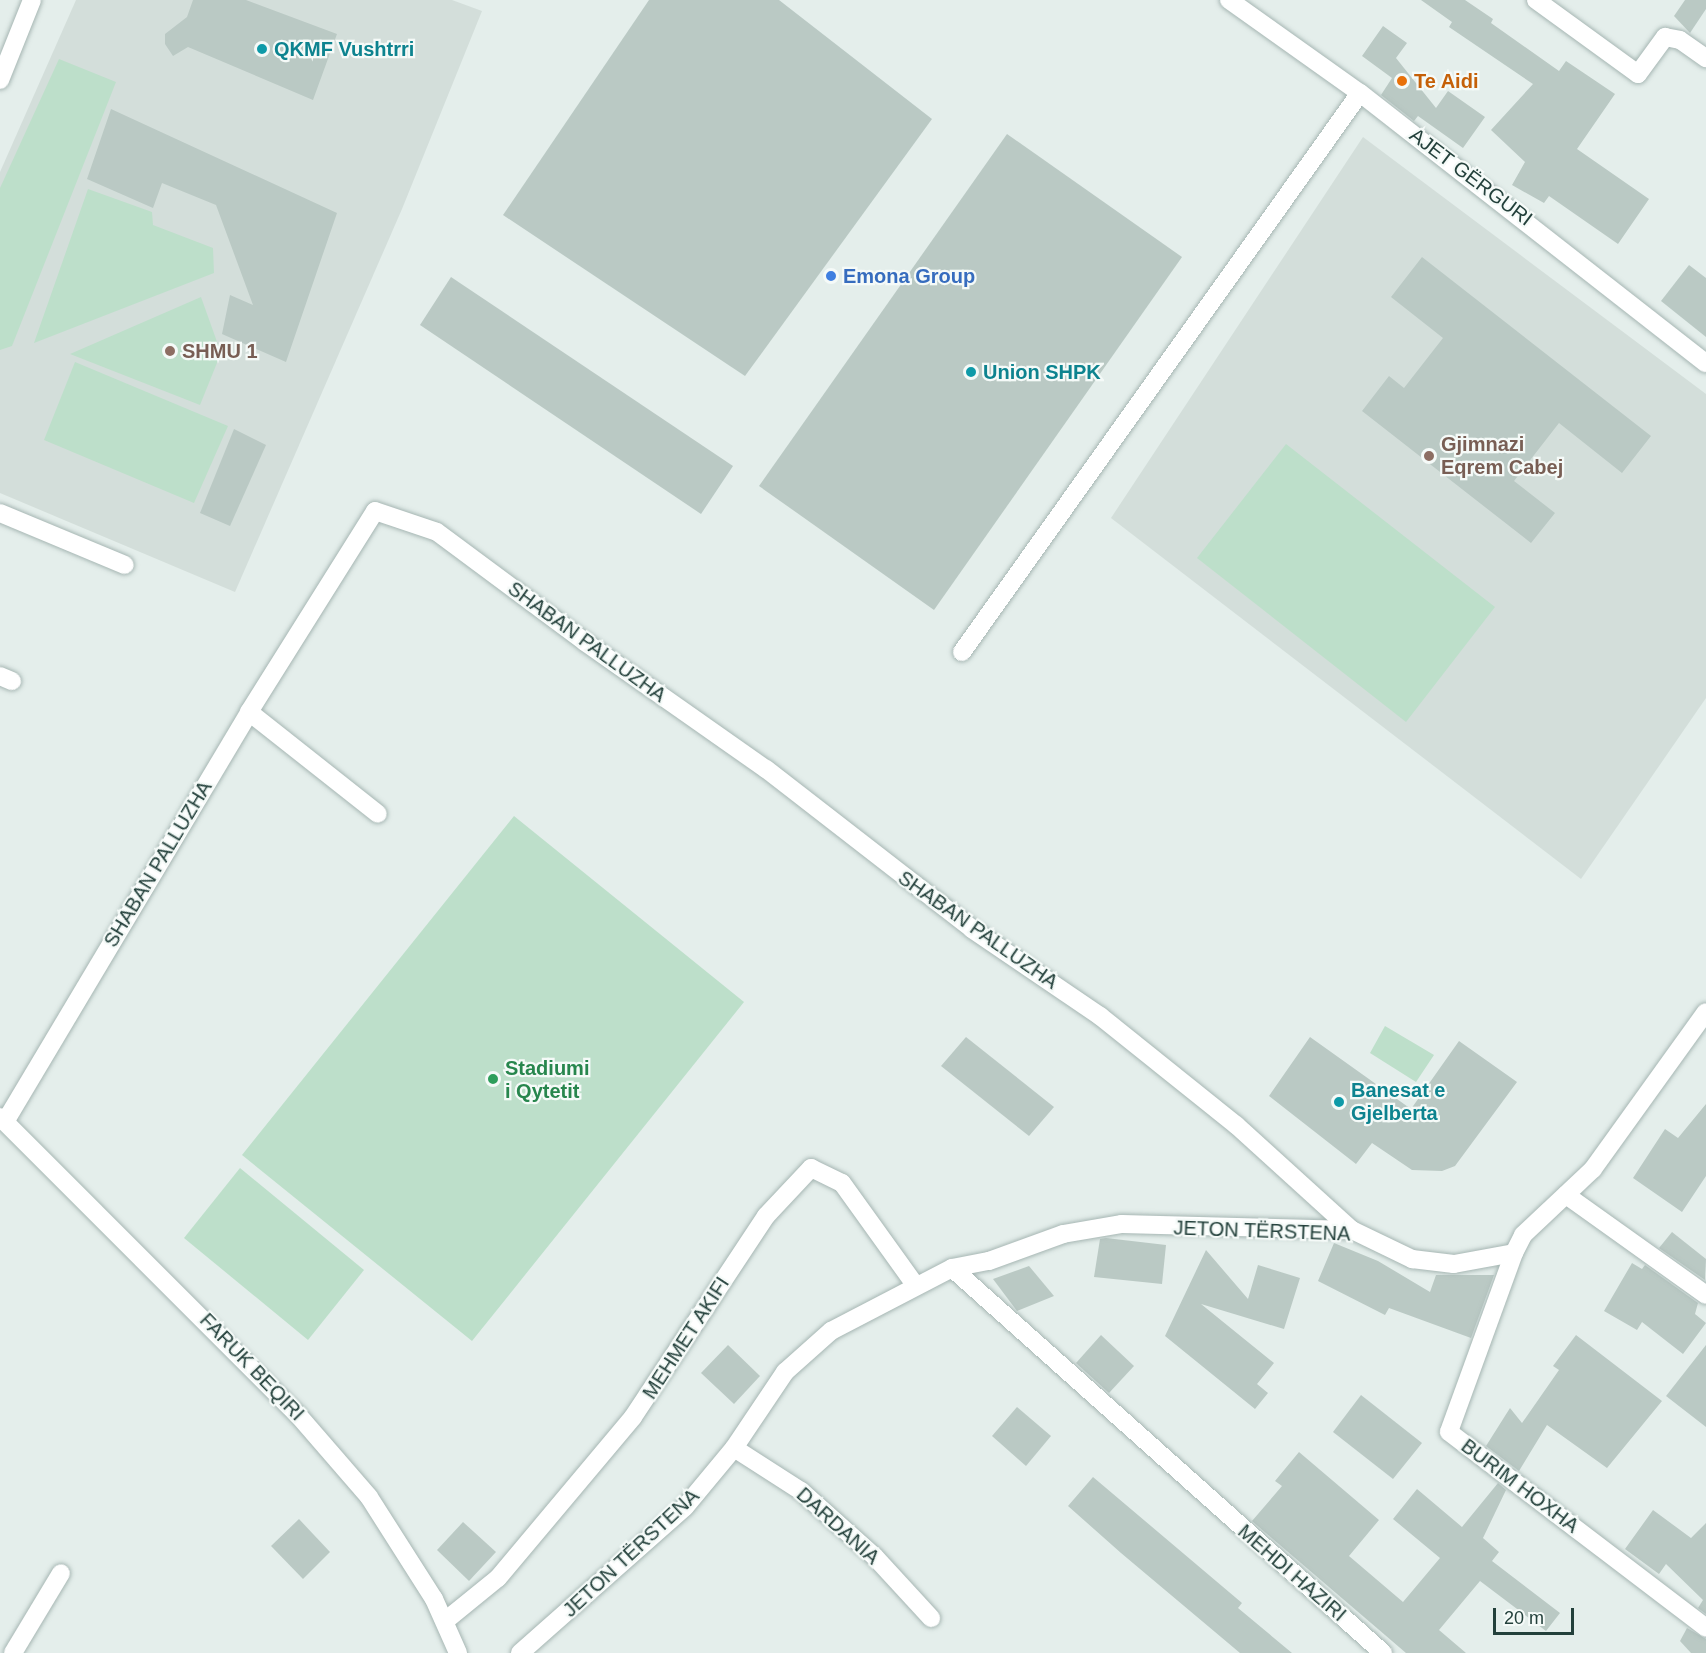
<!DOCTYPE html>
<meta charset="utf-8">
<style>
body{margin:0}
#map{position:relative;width:1706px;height:1653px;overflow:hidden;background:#e4eeeb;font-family:Arial,sans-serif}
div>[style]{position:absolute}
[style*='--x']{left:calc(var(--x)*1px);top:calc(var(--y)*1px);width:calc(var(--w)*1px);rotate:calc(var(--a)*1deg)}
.built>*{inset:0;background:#d3deda}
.green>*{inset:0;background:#bddfca}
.building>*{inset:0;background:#bac9c4}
.roads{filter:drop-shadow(0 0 2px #a6b6b3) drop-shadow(0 0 2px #a6b6b3)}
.minor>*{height:18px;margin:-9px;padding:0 9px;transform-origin:9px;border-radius:9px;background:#fff}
.dots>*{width:16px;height:16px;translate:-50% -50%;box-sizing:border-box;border:3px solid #f5faf8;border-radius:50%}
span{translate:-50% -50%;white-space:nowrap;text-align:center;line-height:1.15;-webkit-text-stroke:4.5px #f5faf8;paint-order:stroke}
.culture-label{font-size:20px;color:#0d838f;font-weight:700}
.left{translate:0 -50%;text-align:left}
.food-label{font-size:20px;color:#c56008;font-weight:700}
.street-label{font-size:20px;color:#23403b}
.shop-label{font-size:20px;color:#366cbe;font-weight:700}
.education-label{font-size:20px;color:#785e54;font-weight:700}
.leisure-label{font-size:20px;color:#27864d;font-weight:700}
.scale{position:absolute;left:1493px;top:1608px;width:81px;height:27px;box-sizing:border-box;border:3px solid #23403b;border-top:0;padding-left:8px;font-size:18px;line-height:21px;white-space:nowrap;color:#23403b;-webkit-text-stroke:4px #f5faf8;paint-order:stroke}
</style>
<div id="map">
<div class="built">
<div style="clip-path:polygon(76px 0,452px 0,482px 11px,402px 209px,235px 592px,0 493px,0 172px)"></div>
<div style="clip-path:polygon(1363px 137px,1706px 394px,1706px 698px,1581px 879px,1111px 518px)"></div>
</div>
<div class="green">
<div style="clip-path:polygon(59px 59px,116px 82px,12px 346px,0 350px,0 188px)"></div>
<div style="clip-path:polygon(88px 189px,152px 212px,153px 225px,213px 248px,214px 273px,34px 343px)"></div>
<div style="clip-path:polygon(201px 297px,221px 353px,200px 405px,70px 354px)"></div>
<div style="clip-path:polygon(75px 362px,228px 426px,194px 503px,44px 440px)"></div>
<div style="clip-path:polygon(1286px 444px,1495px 607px,1406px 722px,1197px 558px)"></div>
<div style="clip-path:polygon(514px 816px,744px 1002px,472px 1341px,242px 1155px)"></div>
<div style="clip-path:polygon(1385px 1026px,1434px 1055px,1416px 1082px,1370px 1053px)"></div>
<div style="clip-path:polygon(240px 1168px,364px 1270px,308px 1340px,184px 1238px)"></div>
</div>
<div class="building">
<div style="clip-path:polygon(193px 0,246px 0,337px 34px,313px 100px,188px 47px,173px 56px,165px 44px,165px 34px,187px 17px)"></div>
<div style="clip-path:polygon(649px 0,779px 0,932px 119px,745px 376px,503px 215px)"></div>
<div style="clip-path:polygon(1421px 0,1465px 0,1493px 19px,1491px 23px,1559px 71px,1566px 61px,1615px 94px,1577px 149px,1649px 199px,1618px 244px,1549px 196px,1544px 203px,1512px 185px,1525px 162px,1491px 130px,1533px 84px,1449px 27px,1452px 22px)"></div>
<div style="clip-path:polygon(1685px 0,1706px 0,1706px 9px,1690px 33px,1674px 16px)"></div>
<div style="clip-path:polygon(1383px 26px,1407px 43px,1396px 58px,1436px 108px,1448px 91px,1485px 117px,1463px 148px,1418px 116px,1414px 121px,1381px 95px,1392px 78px,1362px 56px)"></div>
<div style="clip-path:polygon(111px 109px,337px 213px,286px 362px,222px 334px,230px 295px,253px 305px,216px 205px,162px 183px,153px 208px,87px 179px)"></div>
<div style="clip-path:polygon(1007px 134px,1182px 257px,934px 610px,759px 486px)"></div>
<div style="clip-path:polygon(1422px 257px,1651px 436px,1622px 473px,1559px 423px,1514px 481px,1555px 513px,1531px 543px,1362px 411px,1389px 376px,1404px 388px,1443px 338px,1391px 297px)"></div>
<div style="clip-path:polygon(1689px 265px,1706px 278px,1706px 337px,1661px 301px)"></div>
<div style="clip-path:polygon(451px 277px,733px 466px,701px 514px,420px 325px)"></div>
<div style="clip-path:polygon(234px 429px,266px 445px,230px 526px,200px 513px)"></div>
<div style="clip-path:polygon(966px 1037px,1054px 1107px,1029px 1136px,941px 1066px)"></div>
<div style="clip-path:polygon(1310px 1037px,1411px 1109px,1459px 1041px,1517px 1082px,1455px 1166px,1442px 1171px,1412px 1170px,1372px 1143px,1356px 1164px,1269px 1096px)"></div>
<div style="clip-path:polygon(1706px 1104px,1706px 1176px,1682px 1212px,1633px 1178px,1665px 1129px,1678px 1138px)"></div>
<div style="clip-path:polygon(1672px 1232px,1706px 1259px,1705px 1280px,1659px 1248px)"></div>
<div style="clip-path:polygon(1106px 1238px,1166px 1245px,1162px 1284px,1094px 1277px,1100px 1239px)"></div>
<div style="clip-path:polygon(1334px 1243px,1378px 1261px,1430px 1292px,1436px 1275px,1494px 1275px,1471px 1338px,1389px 1308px,1385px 1315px,1318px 1281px)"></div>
<div style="clip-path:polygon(1206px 1250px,1248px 1299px,1258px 1265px,1300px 1278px,1284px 1329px,1201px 1304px,1274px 1363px,1257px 1384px,1268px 1393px,1255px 1409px,1165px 1336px)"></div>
<div style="clip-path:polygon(1632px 1263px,1642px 1269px,1645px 1265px,1698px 1303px,1695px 1314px,1706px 1323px,1683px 1354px,1642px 1322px,1637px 1330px,1604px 1311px)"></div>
<div style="clip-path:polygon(1029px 1266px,1054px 1296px,1017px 1311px,993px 1279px)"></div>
<div style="clip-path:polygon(1101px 1335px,1134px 1366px,1109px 1393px,1076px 1363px)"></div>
<div style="clip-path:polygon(1576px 1335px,1662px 1401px,1607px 1468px,1547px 1425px,1519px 1471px,1486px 1446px,1510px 1408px,1522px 1423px,1559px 1370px,1553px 1366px)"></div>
<div style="clip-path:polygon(728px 1345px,760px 1376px,734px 1404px,701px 1373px)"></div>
<div style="clip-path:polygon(1706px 1345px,1706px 1427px,1666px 1396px)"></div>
<div style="clip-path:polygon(1361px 1395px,1422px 1443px,1393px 1479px,1333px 1432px)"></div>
<div style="clip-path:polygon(1017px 1407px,1051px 1436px,1026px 1466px,992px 1436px)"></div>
<div style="clip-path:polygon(1299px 1452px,1379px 1520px,1349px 1556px,1403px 1602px,1440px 1558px,1393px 1519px,1417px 1489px,1462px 1527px,1498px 1483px,1506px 1490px,1483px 1538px,1499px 1552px,1492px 1561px,1560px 1613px,1546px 1631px,1480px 1581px,1439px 1630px,1466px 1653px,1406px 1653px,1252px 1521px,1282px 1486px,1275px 1481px)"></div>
<div style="clip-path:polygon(1093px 1477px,1242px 1603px,1238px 1608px,1292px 1653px,1240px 1653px,1121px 1553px,1068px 1506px)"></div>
<div style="clip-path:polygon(1653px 1510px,1691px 1538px,1706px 1523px,1706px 1614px,1698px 1608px,1703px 1600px,1666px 1564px,1659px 1574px,1625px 1549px)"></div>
<div style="clip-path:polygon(299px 1519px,330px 1552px,303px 1579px,271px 1546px)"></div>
<div style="clip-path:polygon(463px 1522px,496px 1552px,469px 1581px,437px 1550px)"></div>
<div style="clip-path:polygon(1687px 1628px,1706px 1639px,1706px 1653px,1691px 1653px,1680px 1641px)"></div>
</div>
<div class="roads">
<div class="minor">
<div style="--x:1229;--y:0;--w:161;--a:35.4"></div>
<div style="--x:1360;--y:93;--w:439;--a:38"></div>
<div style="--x:1536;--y:0;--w:126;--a:36"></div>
<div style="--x:1638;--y:74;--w:46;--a:-53.9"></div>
<div style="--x:1665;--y:37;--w:15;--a:11"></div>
<div style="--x:1680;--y:40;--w:32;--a:35"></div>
<div style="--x:0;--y:80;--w:86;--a:-68.2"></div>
<div style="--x:0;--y:513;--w:135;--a:22.6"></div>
<div style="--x:962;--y:652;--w:686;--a:-54.55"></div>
<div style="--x:0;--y:676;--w:13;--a:23"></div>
<div style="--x:249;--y:712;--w:164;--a:38.3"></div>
<div style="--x:0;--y:1117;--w:421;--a:45"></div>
<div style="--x:298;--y:1415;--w:108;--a:49.1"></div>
<div style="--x:369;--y:1497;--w:121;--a:57.5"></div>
<div style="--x:434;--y:1599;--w:59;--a:66"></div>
<div style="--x:5;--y:1122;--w:477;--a:-59.2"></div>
<div style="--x:249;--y:712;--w:237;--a:-57.9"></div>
<div style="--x:375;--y:511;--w:65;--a:18.7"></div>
<div style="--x:437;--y:532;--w:184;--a:36.6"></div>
<div style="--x:585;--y:642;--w:221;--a:35.1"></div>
<div style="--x:766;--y:769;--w:261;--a:37.8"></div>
<div style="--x:972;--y:929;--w:155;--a:34.2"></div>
<div style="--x:1100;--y:1016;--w:174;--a:38.7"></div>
<div style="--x:1236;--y:1125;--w:156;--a:42.2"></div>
<div style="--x:1566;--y:1195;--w:172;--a:35.5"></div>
<div style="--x:1514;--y:1253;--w:190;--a:110"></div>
<div style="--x:1449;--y:1432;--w:323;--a:37.3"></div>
<div style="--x:952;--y:1268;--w:578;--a:41.77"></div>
<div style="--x:734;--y:1448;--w:80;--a:32.7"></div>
<div style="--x:801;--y:1491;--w:99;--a:41.7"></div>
<div style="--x:875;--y:1557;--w:83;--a:47.4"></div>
<div style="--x:445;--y:1621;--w:68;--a:-39.1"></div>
<div style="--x:498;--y:1578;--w:210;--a:-50"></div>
<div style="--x:633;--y:1417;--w:241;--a:-56.5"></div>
<div style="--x:766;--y:1216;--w:66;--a:-46.8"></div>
<div style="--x:811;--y:1168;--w:34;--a:26"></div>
<div style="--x:842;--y:1183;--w:127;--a:54.3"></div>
<div style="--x:13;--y:1653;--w:93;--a:-59"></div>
<div style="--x:520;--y:1653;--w:220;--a:-41.5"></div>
<div style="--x:685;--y:1507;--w:77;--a:-50.3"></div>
<div style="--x:734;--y:1448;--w:92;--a:-56.1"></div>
<div style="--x:785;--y:1372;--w:62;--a:-41.7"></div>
<div style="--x:831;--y:1331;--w:136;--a:-27.5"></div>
<div style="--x:952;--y:1268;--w:38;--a:-11"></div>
<div style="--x:989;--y:1261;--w:79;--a:-20"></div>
<div style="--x:1063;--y:1234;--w:60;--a:-9.6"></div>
<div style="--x:1122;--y:1224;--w:230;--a:1.5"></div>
<div style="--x:1352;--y:1230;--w:67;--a:25.8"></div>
<div style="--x:1412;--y:1259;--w:42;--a:6.8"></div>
<div style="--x:1454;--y:1264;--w:61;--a:-10.4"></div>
<div style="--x:1514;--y:1253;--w:20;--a:-63"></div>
<div style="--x:1523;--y:1235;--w:96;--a:-43.3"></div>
<div style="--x:1593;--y:1169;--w:193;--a:-54.3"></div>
</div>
</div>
<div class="dots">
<div style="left:262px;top:49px;background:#0f9aa8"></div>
<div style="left:1402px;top:81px;background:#e8710a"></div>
<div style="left:831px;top:276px;background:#3f7fe0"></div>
<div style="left:170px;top:351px;background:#8d6e63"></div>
<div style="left:971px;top:372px;background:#0f9aa8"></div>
<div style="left:1429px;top:456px;background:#8d6e63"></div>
<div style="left:493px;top:1079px;background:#2e9e5b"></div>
<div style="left:1339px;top:1102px;background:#0f9aa8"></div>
</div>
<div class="culture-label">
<span class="left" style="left:274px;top:49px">QKMF Vushtrri</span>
<span class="left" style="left:983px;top:372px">Union SHPK</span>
<span class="left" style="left:1351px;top:1102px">Banesat e<br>Gjelberta</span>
</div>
<div class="food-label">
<span class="left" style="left:1414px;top:81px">Te Aidi</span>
</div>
<div class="street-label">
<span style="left:1471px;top:177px;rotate:37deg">AJET GËRGURI</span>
<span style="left:587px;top:642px;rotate:36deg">SHABAN PALLUZHA</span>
<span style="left:158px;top:864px;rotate:-59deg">SHABAN PALLUZHA</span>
<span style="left:978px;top:930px;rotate:35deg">SHABAN PALLUZHA</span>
<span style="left:1262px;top:1231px;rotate:2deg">JETON TËRSTENA</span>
<span style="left:686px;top:1338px;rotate:-57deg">MEHMET AKIFI</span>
<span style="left:252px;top:1367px;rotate:46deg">FARUK BEQIRI</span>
<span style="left:1520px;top:1486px;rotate:37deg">BURIM HOXHA</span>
<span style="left:838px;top:1526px;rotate:42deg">DARDANIA</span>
<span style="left:631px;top:1553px;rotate:-43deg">JETON TËRSTENA</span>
<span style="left:1292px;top:1573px;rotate:41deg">MEHDI HAZIRI</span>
</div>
<div class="shop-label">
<span class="left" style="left:843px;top:276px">Emona Group</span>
</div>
<div class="education-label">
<span class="left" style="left:182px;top:351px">SHMU 1</span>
<span class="left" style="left:1441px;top:456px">Gjimnazi<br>Eqrem Cabej</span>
</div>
<div class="leisure-label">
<span class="left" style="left:505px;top:1080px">Stadiumi<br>i Qytetit</span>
</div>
<div class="scale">20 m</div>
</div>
